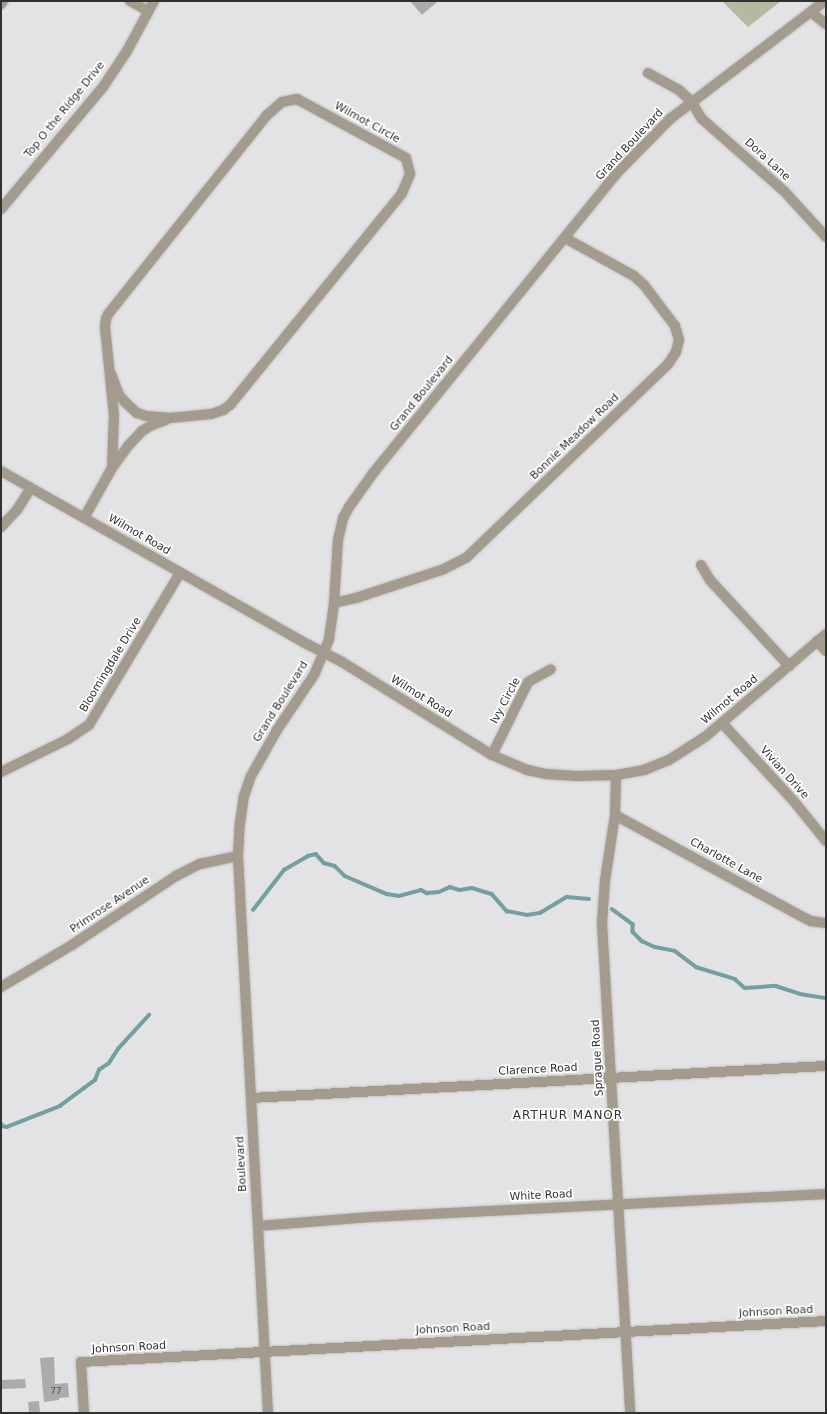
<!DOCTYPE html>
<style>
body{margin:0}
#map{position:relative;width:827px;height:1414px;overflow:hidden;background:#e3e3e5;font-family:"DejaVu Sans",sans-serif}
div>[style]{position:absolute}
[style*='--x']{left:calc(var(--x)*1px);top:calc(var(--y)*1px);width:calc(var(--w)*1px);rotate:calc(var(--a)*1deg)}
.green>*{inset:0;background:#b6b9a2}
.stream>*{height:3.5px;margin:-1.75px;padding:0 1.75px;transform-origin:1.75px;border-radius:1.75px;background:#749fa1}
.building>*{inset:0;background:#ababad}
.roads{filter:drop-shadow(0 0 1px #bfbfc1) drop-shadow(0 0 1px #bfbfc1)}
.minor>*{height:10px;margin:-5px;padding:0 5px;transform-origin:5px;border-radius:5px;background:#a39b8e}
span{translate:-50% -50%;white-space:nowrap;text-align:center;line-height:1.15;-webkit-text-stroke:3.5px #fff;paint-order:stroke}
.number-label{font-size:9px;color:#505051}
.number-label span{-webkit-text-stroke-width:0}
.street-label{font-size:11px;color:#313132}
.neighbourhood-label{font-size:12px;color:#313132;letter-spacing:1px}
.frame{position:absolute;inset:0;border:2px solid #313132;pointer-events:none}
</style>
<div id="map">
<div class="green">
<div style="clip-path:polygon(722px 1px,781px 1px,748px 27px)"></div>
</div>
<div class="stream">
<div style="--x:612;--y:909;--w:26;--a:36"></div>
<div style="--x:633;--y:924;--w:8;--a:90"></div>
<div style="--x:633;--y:932;--w:13;--a:45"></div>
<div style="--x:642;--y:941;--w:14;--a:25"></div>
<div style="--x:655;--y:947;--w:20;--a:11"></div>
<div style="--x:675;--y:951;--w:26;--a:37"></div>
<div style="--x:696;--y:967;--w:41;--a:17.1"></div>
<div style="--x:735;--y:979;--w:13;--a:42"></div>
<div style="--x:745;--y:988;--w:31;--a:-4"></div>
<div style="--x:776;--y:986;--w:25;--a:18"></div>
<div style="--x:800;--y:994;--w:26;--a:9"></div>
<div style="--x:253;--y:910;--w:51;--a:-52.2"></div>
<div style="--x:284;--y:870;--w:28;--a:-30"></div>
<div style="--x:308;--y:856;--w:8;--a:-14"></div>
<div style="--x:316;--y:854;--w:12;--a:48"></div>
<div style="--x:324;--y:863;--w:11;--a:15"></div>
<div style="--x:335;--y:866;--w:14;--a:45"></div>
<div style="--x:345;--y:876;--w:46;--a:23.2"></div>
<div style="--x:387;--y:894;--w:12;--a:9"></div>
<div style="--x:399;--y:896;--w:23;--a:-15"></div>
<div style="--x:421;--y:890;--w:7;--a:27"></div>
<div style="--x:427;--y:893;--w:12;--a:-5"></div>
<div style="--x:439;--y:892;--w:12;--a:-24"></div>
<div style="--x:450;--y:887;--w:10;--a:17"></div>
<div style="--x:460;--y:890;--w:12;--a:-9"></div>
<div style="--x:472;--y:888;--w:21;--a:17"></div>
<div style="--x:492;--y:894;--w:23;--a:49"></div>
<div style="--x:507;--y:911;--w:20;--a:11"></div>
<div style="--x:527;--y:915;--w:13;--a:-9"></div>
<div style="--x:540;--y:913;--w:31;--a:-31"></div>
<div style="--x:567;--y:897;--w:22;--a:5"></div>
<div style="--x:1;--y:1123;--w:4;--a:56"></div>
<div style="--x:3;--y:1126;--w:4;--a:14"></div>
<div style="--x:7;--y:1127;--w:57;--a:-21.6"></div>
<div style="--x:60;--y:1106;--w:44;--a:-36.6"></div>
<div style="--x:95;--y:1080;--w:11;--a:-68"></div>
<div style="--x:99;--y:1070;--w:12;--a:-35"></div>
<div style="--x:109;--y:1063;--w:17;--a:-57"></div>
<div style="--x:118;--y:1049;--w:46;--a:-47.6"></div>
</div>
<div class="building">
<div style="clip-path:polygon(410px 1px,438px 1px,422px 15px)"></div>
<div style="clip-path:polygon(54px 1357px,55px 1384px,68px 1383px,69px 1397px,59px 1398px,59px 1400px,44px 1402px,40px 1358px)"></div>
<div style="clip-path:polygon(25px 1379px,26px 1388px,1px 1389px,1px 1380px)"></div>
<div style="clip-path:polygon(39px 1401px,40px 1412px,29px 1412px,28px 1402px)"></div>
</div>
<div class="roads">
<div class="minor">
<div style="--x:130;--y:1;--w:21;--a:29"></div>
<div style="--x:1;--y:4;--w:4;--a:-56"></div>
<div style="--x:811;--y:12;--w:19;--a:39"></div>
<div style="--x:648;--y:73;--w:35;--a:29"></div>
<div style="--x:679;--y:90;--w:16;--a:43"></div>
<div style="--x:691;--y:101;--w:21;--a:59"></div>
<div style="--x:702;--y:119;--w:109;--a:41.3"></div>
<div style="--x:784;--y:191;--w:62;--a:47.6"></div>
<div style="--x:1;--y:209;--w:159;--a:-50.1"></div>
<div style="--x:103;--y:87;--w:43;--a:-56.3"></div>
<div style="--x:127;--y:51;--w:57;--a:-61.6"></div>
<div style="--x:111;--y:374;--w:22;--a:69"></div>
<div style="--x:119;--y:395;--w:9;--a:49"></div>
<div style="--x:125;--y:402;--w:16;--a:43"></div>
<div style="--x:137;--y:413;--w:9;--a:18"></div>
<div style="--x:146;--y:416;--w:24;--a:5"></div>
<div style="--x:170;--y:418;--w:41;--a:-5.6"></div>
<div style="--x:211;--y:414;--w:13;--a:-18"></div>
<div style="--x:223;--y:410;--w:9;--a:-36"></div>
<div style="--x:230;--y:405;--w:273;--a:-50.9"></div>
<div style="--x:402;--y:193;--w:21;--a:-67"></div>
<div style="--x:410;--y:174;--w:16;--a:-104"></div>
<div style="--x:406;--y:158;--w:124;--a:-151.6"></div>
<div style="--x:297;--y:99;--w:15;--a:169"></div>
<div style="--x:282;--y:102;--w:20;--a:139"></div>
<div style="--x:267;--y:115;--w:255;--a:128.6"></div>
<div style="--x:108;--y:314;--w:5;--a:112"></div>
<div style="--x:106;--y:319;--w:8;--a:97"></div>
<div style="--x:105;--y:327;--w:88;--a:84.2"></div>
<div style="--x:114;--y:415;--w:53;--a:92.2"></div>
<div style="--x:1;--y:471;--w:347;--a:29.5"></div>
<div style="--x:303;--y:642;--w:44;--a:27.1"></div>
<div style="--x:342;--y:662;--w:176;--a:31.8"></div>
<div style="--x:492;--y:755;--w:38;--a:23"></div>
<div style="--x:527;--y:770;--w:19;--a:12"></div>
<div style="--x:546;--y:774;--w:30;--a:4"></div>
<div style="--x:576;--y:776;--w:40;--a:-1.4"></div>
<div style="--x:616;--y:775;--w:28;--a:-10"></div>
<div style="--x:644;--y:770;--w:27;--a:-22"></div>
<div style="--x:669;--y:760;--w:43;--a:-32.6"></div>
<div style="--x:705;--y:737;--w:159;--a:-40.4"></div>
<div style="--x:84;--y:518;--w:57;--a:-60.8"></div>
<div style="--x:112;--y:468;--w:27;--a:-54"></div>
<div style="--x:128;--y:446;--w:21;--a:-47"></div>
<div style="--x:142;--y:431;--w:12;--a:-31"></div>
<div style="--x:152;--y:425;--w:15;--a:-20"></div>
<div style="--x:1;--y:527;--w:23;--a:-47"></div>
<div style="--x:17;--y:510;--w:26;--a:-58"></div>
<div style="--x:701;--y:565;--w:17;--a:59"></div>
<div style="--x:710;--y:580;--w:117;--a:47.4"></div>
<div style="--x:334;--y:603;--w:26;--a:-13"></div>
<div style="--x:359;--y:597;--w:89;--a:-18.2"></div>
<div style="--x:444;--y:569;--w:25;--a:-27"></div>
<div style="--x:466;--y:558;--w:280;--a:-43.8"></div>
<div style="--x:668;--y:364;--w:14;--a:-56"></div>
<div style="--x:676;--y:352;--w:12;--a:-76"></div>
<div style="--x:679;--y:340;--w:15;--a:-106"></div>
<div style="--x:675;--y:326;--w:51;--a:-127.1"></div>
<div style="--x:644;--y:285;--w:13;--a:-138"></div>
<div style="--x:634;--y:276;--w:79;--a:-151.2"></div>
<div style="--x:817;--y:641;--w:13;--a:48"></div>
<div style="--x:722;--y:723;--w:103;--a:47.4"></div>
<div style="--x:792;--y:799;--w:54;--a:51"></div>
<div style="--x:492;--y:755;--w:81;--a:-63.7"></div>
<div style="--x:528;--y:682;--w:26;--a:-29"></div>
<div style="--x:1;--y:772;--w:75;--a:-26.2"></div>
<div style="--x:68;--y:739;--w:25;--a:-34"></div>
<div style="--x:89;--y:725;--w:177;--a:-59.1"></div>
<div style="--x:616;--y:775;--w:40;--a:91.4"></div>
<div style="--x:615;--y:815;--w:66;--a:98.7"></div>
<div style="--x:605;--y:880;--w:43;--a:94"></div>
<div style="--x:602;--y:923;--w:491;--a:86.7"></div>
<div style="--x:615;--y:815;--w:207;--a:28.5"></div>
<div style="--x:797;--y:914;--w:16;--a:27"></div>
<div style="--x:811;--y:921;--w:15;--a:8"></div>
<div style="--x:1;--y:987;--w:82;--a:-30.6"></div>
<div style="--x:72;--y:945;--w:125;--a:-33.6"></div>
<div style="--x:176;--y:876;--w:27;--a:-27"></div>
<div style="--x:200;--y:864;--w:39;--a:-12"></div>
<div style="--x:251;--y:1098;--w:576;--a:-3.19"></div>
<div style="--x:258;--y:1226;--w:113;--a:-4.6"></div>
<div style="--x:371;--y:1217;--w:456;--a:-2.9"></div>
<div style="--x:84;--y:1413;--w:51;--a:-93.4"></div>
<div style="--x:81;--y:1362;--w:746;--a:-3.15"></div>
<div style="--x:268;--y:1413;--w:501;--a:-93.09"></div>
<div style="--x:241;--y:913;--w:57;--a:-93"></div>
<div style="--x:238;--y:856;--w:33;--a:-87"></div>
<div style="--x:240;--y:823;--w:27;--a:-82"></div>
<div style="--x:244;--y:796;--w:21;--a:-71"></div>
<div style="--x:251;--y:776;--w:53;--a:-60.5"></div>
<div style="--x:277;--y:730;--w:66;--a:-56.1"></div>
<div style="--x:314;--y:675;--w:39;--a:-67"></div>
<div style="--x:329;--y:639;--w:36;--a:-82"></div>
<div style="--x:334;--y:603;--w:63;--a:-86.4"></div>
<div style="--x:338;--y:540;--w:23;--a:-77"></div>
<div style="--x:343;--y:518;--w:13;--a:-61"></div>
<div style="--x:349;--y:507;--w:43;--a:-54.5"></div>
<div style="--x:374;--y:472;--w:385;--a:-50.9"></div>
<div style="--x:617;--y:173;--w:76;--a:-45.5"></div>
<div style="--x:670;--y:119;--w:195;--a:-37.3"></div>
</div>
</div>
<div class="number-label">
<span style="left:56px;top:1391px">77</span>
</div>
<div class="street-label">
<span style="left:65px;top:110px;rotate:-51deg">Top O the Ridge Drive</span>
<span style="left:367px;top:123px;rotate:29deg">Wilmot Circle</span>
<span style="left:630px;top:145px;rotate:-47deg">Grand Boulevard</span>
<span style="left:767px;top:160px;rotate:42deg">Dora Lane</span>
<span style="left:422px;top:394px;rotate:-51deg">Grand Boulevard</span>
<span style="left:575px;top:437px;rotate:-44deg">Bonnie Meadow Road</span>
<span style="left:139px;top:535px;rotate:30deg">Wilmot Road</span>
<span style="left:111px;top:665px;rotate:-59deg">Bloomingdale Drive</span>
<span style="left:421px;top:697px;rotate:32deg">Wilmot Road</span>
<span style="left:730px;top:700px;rotate:-40deg">Wilmot Road</span>
<span style="left:506px;top:701px;rotate:-62deg">Ivy Circle</span>
<span style="left:281px;top:702px;rotate:-58deg">Grand Boulevard</span>
<span style="left:784px;top:773px;rotate:48deg">Vivian Drive</span>
<span style="left:726px;top:861px;rotate:29deg">Charlotte Lane</span>
<span style="left:110px;top:905px;rotate:-34deg">Primrose Avenue</span>
<span style="left:598px;top:1058px;rotate:-93deg">Sprague Road</span>
<span style="left:538px;top:1070px;rotate:-3deg">Clarence Road</span>
<span style="left:242px;top:1164px;rotate:-93deg">Boulevard</span>
<span style="left:541px;top:1196px;rotate:-3deg">White Road</span>
<span style="left:776px;top:1312px;rotate:-3deg">Johnson Road</span>
<span style="left:453px;top:1329px;rotate:-3deg">Johnson Road</span>
<span style="left:129px;top:1348px;rotate:-3deg">Johnson Road</span>
</div>
<div class="neighbourhood-label">
<span style="left:568px;top:1116px">ARTHUR MANOR</span>
</div>
<div class="frame"></div>
</div>
